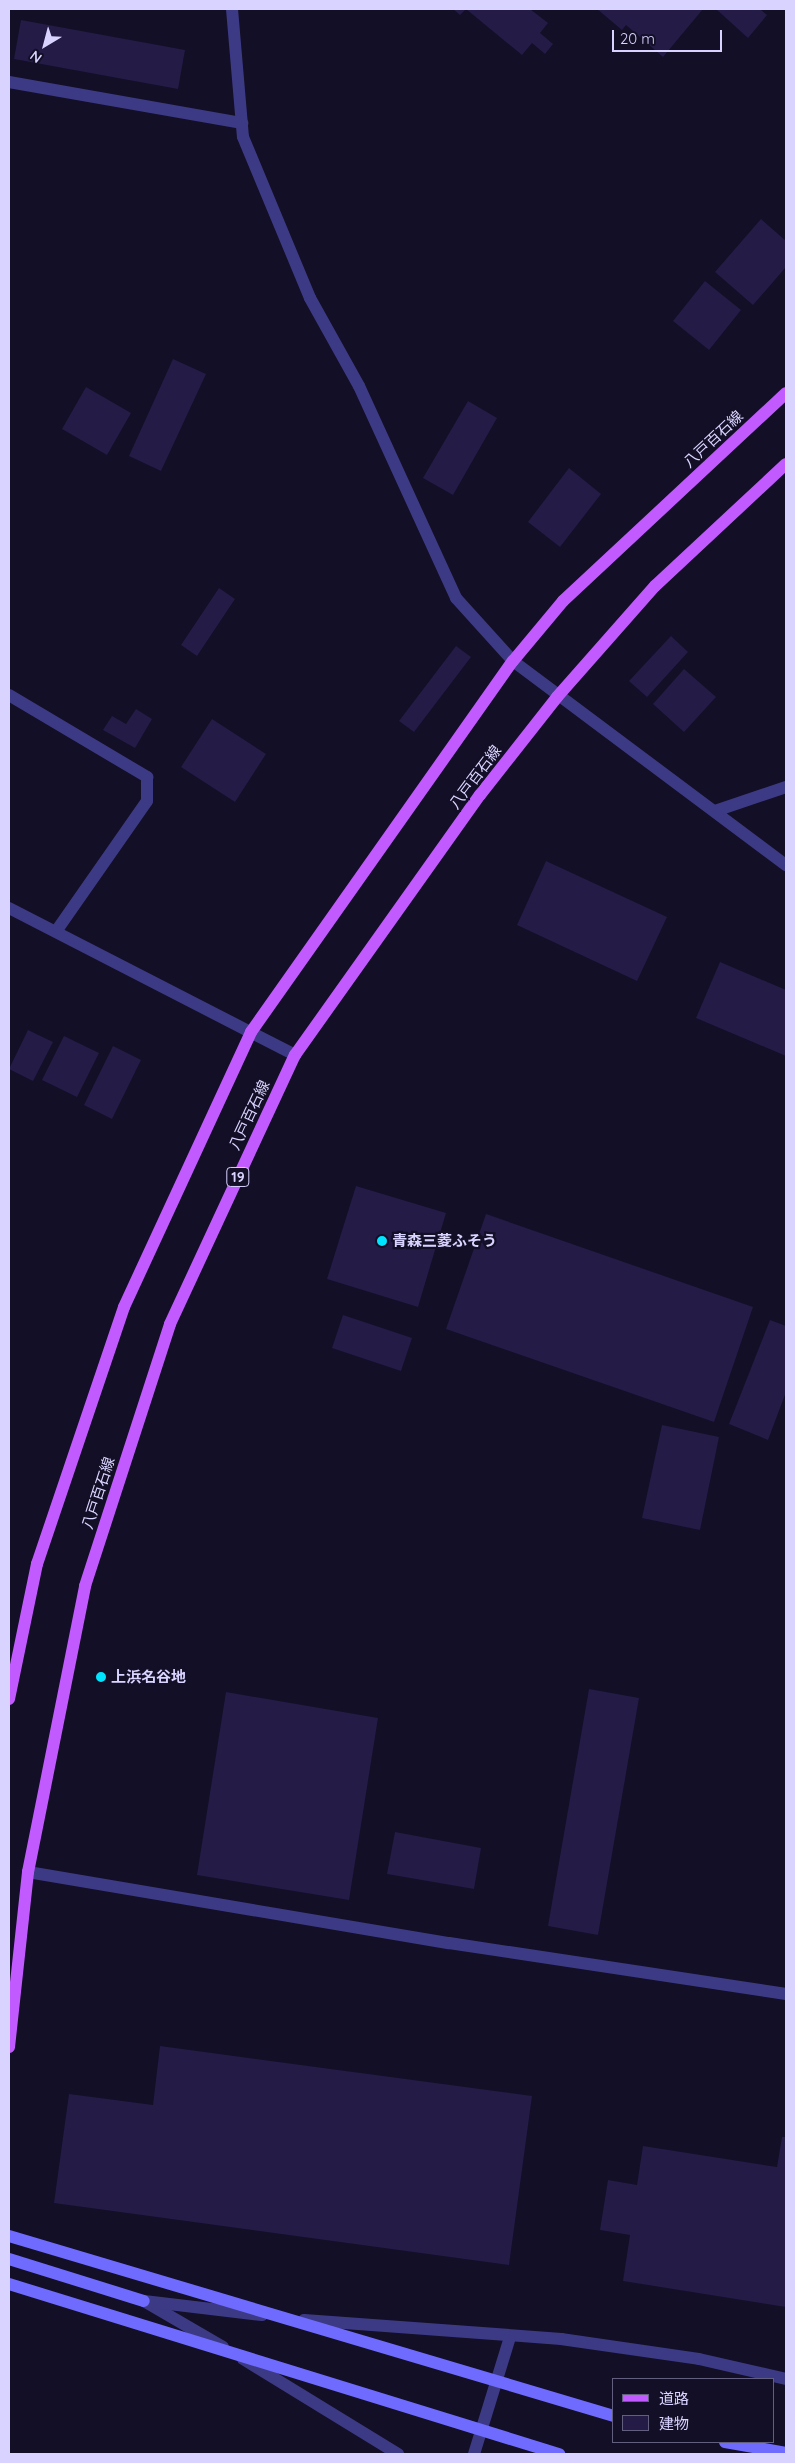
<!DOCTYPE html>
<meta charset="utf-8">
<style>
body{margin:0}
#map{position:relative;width:795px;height:2463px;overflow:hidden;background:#130f26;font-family:Quicksand,"Noto Sans JP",sans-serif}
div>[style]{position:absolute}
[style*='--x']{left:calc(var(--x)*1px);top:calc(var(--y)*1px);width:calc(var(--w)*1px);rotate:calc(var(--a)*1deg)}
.building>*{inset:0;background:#241b47}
.street>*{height:12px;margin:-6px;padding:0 6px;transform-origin:6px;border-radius:6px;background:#3d3a85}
.secondary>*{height:12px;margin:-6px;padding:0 6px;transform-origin:6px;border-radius:6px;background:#6f6bff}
.primary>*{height:12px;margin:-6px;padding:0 6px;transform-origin:6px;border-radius:6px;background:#c25bff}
.secondary-bridge>*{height:12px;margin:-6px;padding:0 6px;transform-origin:6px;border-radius:6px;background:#6f6bff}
.dots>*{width:14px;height:14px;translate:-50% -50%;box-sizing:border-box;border:2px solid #130f26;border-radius:50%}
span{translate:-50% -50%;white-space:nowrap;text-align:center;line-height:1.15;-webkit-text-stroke:4.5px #130f26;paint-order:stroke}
.shield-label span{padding:1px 4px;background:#130f26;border:1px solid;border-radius:4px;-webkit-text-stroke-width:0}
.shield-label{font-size:14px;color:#d9d4ff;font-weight:700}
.street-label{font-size:15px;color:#d9d4ff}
.poi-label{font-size:15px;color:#d9d4ff;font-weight:700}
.left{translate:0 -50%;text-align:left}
.frame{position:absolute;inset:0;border:10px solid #d9d4ff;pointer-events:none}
.legend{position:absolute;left:612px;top:2378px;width:162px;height:65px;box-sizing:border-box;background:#130f26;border:1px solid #625e7d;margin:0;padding:6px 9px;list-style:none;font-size:15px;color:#d9d4ff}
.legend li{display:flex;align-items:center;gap:10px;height:25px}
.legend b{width:25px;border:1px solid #625e7d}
.north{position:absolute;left:20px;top:20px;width:50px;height:50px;-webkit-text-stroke:4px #130f26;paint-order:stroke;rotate:217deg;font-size:14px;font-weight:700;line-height:20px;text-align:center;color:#d9d4ff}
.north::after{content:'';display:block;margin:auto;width:18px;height:22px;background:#d9d4ff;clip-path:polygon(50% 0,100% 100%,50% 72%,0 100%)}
.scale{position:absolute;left:612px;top:30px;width:110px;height:22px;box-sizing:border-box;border:2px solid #d9d4ff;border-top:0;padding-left:6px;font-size:15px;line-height:18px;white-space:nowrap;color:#d9d4ff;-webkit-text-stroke:4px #130f26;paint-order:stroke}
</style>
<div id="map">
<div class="building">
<div style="clip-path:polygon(453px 9px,530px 9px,548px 23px,540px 33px,553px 44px,545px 54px,532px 43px,522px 55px,466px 9px,460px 15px)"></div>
<div style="clip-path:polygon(597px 9px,703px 9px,663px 57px,626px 25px,622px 30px)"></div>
<div style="clip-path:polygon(716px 9px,760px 9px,767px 15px,748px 38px)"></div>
<div style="clip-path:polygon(21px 20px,185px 50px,178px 89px,14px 59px)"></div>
<div style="clip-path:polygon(761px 219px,786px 241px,786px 267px,753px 305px,715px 272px)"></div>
<div style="clip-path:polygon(705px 281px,741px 310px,709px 350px,673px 321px)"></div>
<div style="clip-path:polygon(173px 359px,206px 374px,161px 471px,129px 456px)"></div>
<div style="clip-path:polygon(86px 387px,131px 413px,107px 455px,62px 429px)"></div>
<div style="clip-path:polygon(468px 401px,497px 418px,453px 495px,423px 478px)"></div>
<div style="clip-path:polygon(569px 468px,601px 494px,560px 547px,528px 522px)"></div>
<div style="clip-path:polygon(219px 588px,235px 599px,197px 656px,181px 645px)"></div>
<div style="clip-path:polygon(671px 636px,688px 652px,647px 697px,629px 681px)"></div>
<div style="clip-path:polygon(456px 646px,471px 657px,414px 732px,399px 721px)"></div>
<div style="clip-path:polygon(684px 669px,716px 697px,684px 732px,653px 704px)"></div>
<div style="clip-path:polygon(136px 709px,152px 719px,135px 748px,103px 730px,112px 716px,126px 724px)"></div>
<div style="clip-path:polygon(212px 719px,266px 754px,235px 802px,181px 767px)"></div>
<div style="clip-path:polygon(546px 861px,667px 917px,637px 981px,517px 925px)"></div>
<div style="clip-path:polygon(720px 962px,786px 990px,786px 1056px,696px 1018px)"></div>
<div style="clip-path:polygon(28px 1030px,53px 1042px,33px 1081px,9px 1069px)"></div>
<div style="clip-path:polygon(64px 1036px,99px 1053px,77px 1097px,42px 1080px)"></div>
<div style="clip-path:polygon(113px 1046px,141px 1060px,112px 1119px,84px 1105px)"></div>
<div style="clip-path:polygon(356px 1186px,446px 1213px,418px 1307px,327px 1279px)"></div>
<div style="clip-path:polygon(486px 1214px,753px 1307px,714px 1422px,446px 1329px)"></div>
<div style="clip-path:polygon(343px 1315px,412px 1338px,401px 1371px,332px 1348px)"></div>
<div style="clip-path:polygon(770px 1320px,786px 1326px,786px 1392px,768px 1440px,729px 1424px)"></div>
<div style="clip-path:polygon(662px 1425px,719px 1437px,700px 1530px,642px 1518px)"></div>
<div style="clip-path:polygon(589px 1689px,639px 1698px,598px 1935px,548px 1926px)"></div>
<div style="clip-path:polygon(226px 1692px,378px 1718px,349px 1900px,197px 1875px)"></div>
<div style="clip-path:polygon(395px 1832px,481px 1848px,474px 1889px,387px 1874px)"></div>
<div style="clip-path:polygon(160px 2046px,532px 2096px,509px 2265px,54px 2203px,69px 2094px,153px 2105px)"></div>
<div style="clip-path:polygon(782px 2137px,786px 2137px,786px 2307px,623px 2281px,630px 2235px,600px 2230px,608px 2180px,637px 2185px,643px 2146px,777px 2167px)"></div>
</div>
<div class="street">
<div style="--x:232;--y:9;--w:128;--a:85.1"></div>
<div style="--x:243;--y:137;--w:174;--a:67.4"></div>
<div style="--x:310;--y:298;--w:101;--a:60.9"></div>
<div style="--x:359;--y:386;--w:233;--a:65.4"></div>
<div style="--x:456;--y:598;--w:85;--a:47.9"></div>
<div style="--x:513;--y:661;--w:341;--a:36.8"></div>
<div style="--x:9;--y:82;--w:237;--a:10"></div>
<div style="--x:9;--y:695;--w:161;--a:30.7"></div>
<div style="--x:147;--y:777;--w:24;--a:90"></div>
<div style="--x:147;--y:801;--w:157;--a:124.9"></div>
<div style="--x:715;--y:811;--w:75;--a:-18.7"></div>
<div style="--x:9;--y:908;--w:322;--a:27.2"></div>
<div style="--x:28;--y:1872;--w:427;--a:9.6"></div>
<div style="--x:449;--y:1943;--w:341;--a:8.6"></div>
<div style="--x:304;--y:2320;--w:258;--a:4.2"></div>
<div style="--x:561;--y:2339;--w:139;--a:8.2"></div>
<div style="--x:699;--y:2359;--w:89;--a:12.9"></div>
<div style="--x:223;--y:2347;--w:91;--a:-149.8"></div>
<div style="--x:144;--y:2301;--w:119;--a:6.8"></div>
<div style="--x:243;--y:2359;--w:182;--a:31.5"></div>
<div style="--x:474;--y:2454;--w:122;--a:-72.9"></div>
</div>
<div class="secondary">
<div style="--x:9;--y:2259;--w:141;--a:17.3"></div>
<div style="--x:725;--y:2442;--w:62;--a:10.2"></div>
</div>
<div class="primary">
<div style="--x:9;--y:1699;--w:138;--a:-78.3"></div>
<div style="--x:37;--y:1564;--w:271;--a:-71.3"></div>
<div style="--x:124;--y:1307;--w:303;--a:-65.2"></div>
<div style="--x:251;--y:1032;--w:454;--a:-54.8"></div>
<div style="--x:513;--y:661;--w:78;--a:-50.2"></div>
<div style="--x:563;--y:601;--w:305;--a:-43"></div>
<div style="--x:9;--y:2047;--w:176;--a:-83.8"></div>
<div style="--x:28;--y:1872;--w:292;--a:-78.7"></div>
<div style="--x:85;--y:1586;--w:275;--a:-72"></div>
<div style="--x:170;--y:1324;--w:297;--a:-65.1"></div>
<div style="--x:295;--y:1055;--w:319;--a:-54.6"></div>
<div style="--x:480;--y:795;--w:125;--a:-51.8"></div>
<div style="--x:557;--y:697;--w:148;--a:-48.6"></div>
<div style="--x:655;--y:586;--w:179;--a:-43"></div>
</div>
<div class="secondary-bridge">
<div style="--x:9;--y:2236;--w:631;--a:16.57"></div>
<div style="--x:9;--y:2284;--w:576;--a:17.18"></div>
</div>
<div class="dots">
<div style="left:382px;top:1241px;background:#00e5ff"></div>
<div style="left:101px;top:1677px;background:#00e5ff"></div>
</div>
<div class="shield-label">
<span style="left:238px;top:1177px">19</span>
</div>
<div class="street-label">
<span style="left:713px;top:439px;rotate:-43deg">八戸百石線</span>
<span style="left:475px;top:777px;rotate:-53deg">八戸百石線</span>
<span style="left:249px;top:1115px;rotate:-65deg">八戸百石線</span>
<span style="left:98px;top:1493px;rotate:-72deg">八戸百石線</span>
</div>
<div class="poi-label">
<span class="left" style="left:392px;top:1241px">青森三菱ふそう</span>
<span class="left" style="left:111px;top:1677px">上浜名谷地</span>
</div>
<div class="frame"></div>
<ul class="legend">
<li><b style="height:6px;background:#c25bff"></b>道路</li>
<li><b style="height:14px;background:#241b47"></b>建物</li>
</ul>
<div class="north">N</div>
<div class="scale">20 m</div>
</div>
